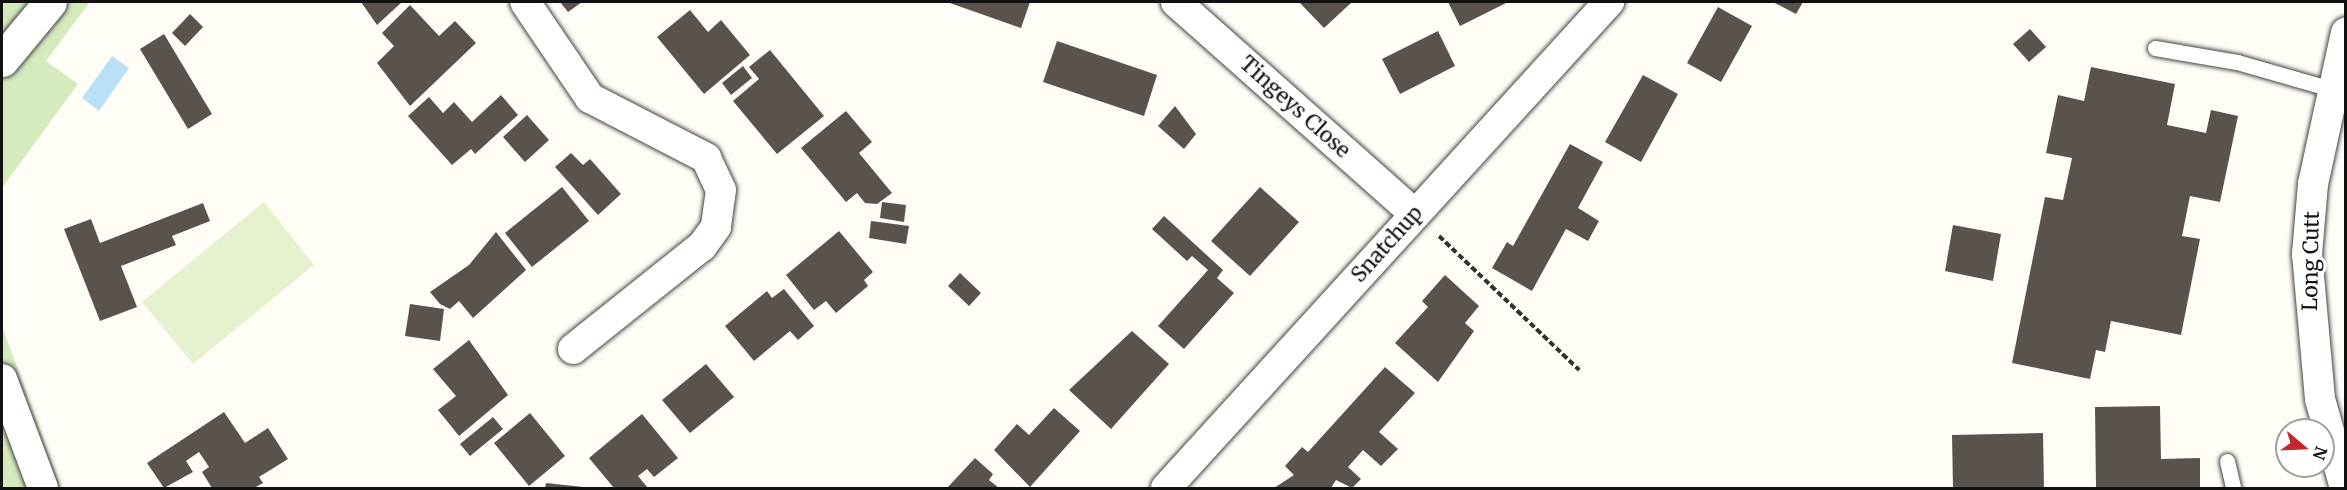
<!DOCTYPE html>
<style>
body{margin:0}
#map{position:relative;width:2347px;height:490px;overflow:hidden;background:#fffdf5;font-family:Merriweather,serif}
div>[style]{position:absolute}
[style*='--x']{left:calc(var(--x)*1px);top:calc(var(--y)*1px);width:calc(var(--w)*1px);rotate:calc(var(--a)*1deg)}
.green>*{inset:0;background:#d5ebbd}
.pitch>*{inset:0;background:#e6f2cf}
.water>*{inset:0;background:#b9e0f7}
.building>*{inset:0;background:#5a524d}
.path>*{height:4px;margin-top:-2px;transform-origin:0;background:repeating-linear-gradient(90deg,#333 0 6px,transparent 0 9px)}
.roads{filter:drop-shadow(0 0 2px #444) drop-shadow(0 0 2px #444)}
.service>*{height:15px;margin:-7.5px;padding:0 7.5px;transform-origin:7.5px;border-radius:7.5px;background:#fff}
.minor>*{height:30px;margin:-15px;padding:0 15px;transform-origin:15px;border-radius:15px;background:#fff}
.tertiary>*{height:33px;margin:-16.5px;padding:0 16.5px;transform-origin:16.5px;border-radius:16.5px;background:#fff}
span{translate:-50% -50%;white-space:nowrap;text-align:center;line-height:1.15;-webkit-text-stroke:6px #fff;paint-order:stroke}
.street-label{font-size:21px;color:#111}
.frame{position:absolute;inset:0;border:3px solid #111;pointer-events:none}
.north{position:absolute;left:2275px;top:418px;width:60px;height:60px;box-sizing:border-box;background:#fff;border:2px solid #a0a0a0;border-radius:50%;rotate:109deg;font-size:16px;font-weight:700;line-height:24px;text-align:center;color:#111}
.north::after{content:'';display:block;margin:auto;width:21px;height:27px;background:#c4262e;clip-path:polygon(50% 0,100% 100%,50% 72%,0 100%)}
</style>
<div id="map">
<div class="green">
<div style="clip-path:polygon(2px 2px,90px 2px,46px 61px,78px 84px,2px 188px)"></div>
<div style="clip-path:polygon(2px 326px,61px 488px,2px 488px)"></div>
</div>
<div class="pitch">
<div style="clip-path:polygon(264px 202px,314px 265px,193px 364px,142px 302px)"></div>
</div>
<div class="water">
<div style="clip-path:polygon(112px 56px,129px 68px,99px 111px,82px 98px)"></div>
</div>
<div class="building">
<div style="clip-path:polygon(361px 2px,402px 2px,377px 25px)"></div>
<div style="clip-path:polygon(560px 2px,582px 2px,568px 12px)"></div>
<div style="clip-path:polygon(947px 2px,1030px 2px,1021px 28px)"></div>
<div style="clip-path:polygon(1299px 2px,1352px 2px,1324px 28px)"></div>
<div style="clip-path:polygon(1448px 2px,1508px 2px,1460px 26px)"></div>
<div style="clip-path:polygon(1773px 2px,1803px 2px,1796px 14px)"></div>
<div style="clip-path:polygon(410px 5px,439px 36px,455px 21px,476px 43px,410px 106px,377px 63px,394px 46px,382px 33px)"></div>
<div style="clip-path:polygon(1718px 7px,1752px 26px,1721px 82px,1687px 63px)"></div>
<div style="clip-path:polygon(690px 10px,708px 32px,721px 20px,750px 55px,704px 94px,657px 37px)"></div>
<div style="clip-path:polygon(190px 14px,203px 27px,185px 46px,172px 33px)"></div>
<div style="clip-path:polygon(2030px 29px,2046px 47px,2029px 62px,2013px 44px)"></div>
<div style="clip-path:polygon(1438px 31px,1455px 66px,1400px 94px,1382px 59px)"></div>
<div style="clip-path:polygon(164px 34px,212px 114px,188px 129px,140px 49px)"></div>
<div style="clip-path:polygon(1057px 41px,1157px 75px,1144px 116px,1043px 82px)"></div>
<div style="clip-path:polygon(770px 50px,824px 116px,777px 154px,733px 101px,759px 79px,749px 67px)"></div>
<div style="clip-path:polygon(743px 66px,752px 78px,731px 95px,722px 83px)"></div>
<div style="clip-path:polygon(2091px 67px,2175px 84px,2167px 125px,2206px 133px,2211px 110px,2238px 116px,2220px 202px,2190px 196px,2182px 236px,2200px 239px,2181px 335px,2111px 321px,2105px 352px,2096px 350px,2090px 379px,2012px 363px,2045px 197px,2063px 200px,2072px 158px,2046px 153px,2058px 95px,2084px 101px)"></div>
<div style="clip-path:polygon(1643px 75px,1678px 94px,1641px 162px,1605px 142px)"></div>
<div style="clip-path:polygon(501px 95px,518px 115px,475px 154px,471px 149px,452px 165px,408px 116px,429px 97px,443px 113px,454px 102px,472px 122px)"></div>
<div style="clip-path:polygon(1175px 106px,1196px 134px,1184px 149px,1158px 126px)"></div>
<div style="clip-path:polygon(846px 111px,872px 142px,859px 153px,892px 193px,877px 204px,865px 203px,857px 193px,846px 202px,801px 148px)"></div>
<div style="clip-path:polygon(527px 115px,549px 140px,525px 162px,503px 137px)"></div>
<div style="clip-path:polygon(1570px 144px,1603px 162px,1578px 208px,1599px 221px,1588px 241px,1566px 229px,1532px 291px,1492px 268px,1507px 242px,1513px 246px)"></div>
<div style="clip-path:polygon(571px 153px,583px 165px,590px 159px,621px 194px,598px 215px,555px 167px)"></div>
<div style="clip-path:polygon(562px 187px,589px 221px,532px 267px,505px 233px)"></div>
<div style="clip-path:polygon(1260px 187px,1299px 222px,1250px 276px,1211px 241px)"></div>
<div style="clip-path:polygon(882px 202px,906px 205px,904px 222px,880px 218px)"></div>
<div style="clip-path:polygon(203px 203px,210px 221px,172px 236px,176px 245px,121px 266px,137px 307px,100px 321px,64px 229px,91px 219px,100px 243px)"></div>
<div style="clip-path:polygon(1164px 216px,1223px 270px,1217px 278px,1234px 293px,1184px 349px,1158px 326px,1208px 270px,1192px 256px,1187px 261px,1152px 229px)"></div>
<div style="clip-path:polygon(871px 221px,909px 226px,906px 244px,869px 238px)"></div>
<div style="clip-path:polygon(1953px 225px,2001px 234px,1993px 281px,1945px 271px)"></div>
<div style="clip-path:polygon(839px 231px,873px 272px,864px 280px,868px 286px,836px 313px,826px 301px,814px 310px,786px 275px)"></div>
<div style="clip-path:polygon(496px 232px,526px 270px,473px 318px,459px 301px,450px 309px,440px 304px,430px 292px,469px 265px)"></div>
<div style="clip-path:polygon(960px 273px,981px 293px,969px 306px,948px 286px)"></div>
<div style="clip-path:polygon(1445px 275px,1479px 306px,1465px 323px,1474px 331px,1438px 382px,1395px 343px,1428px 307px,1422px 301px)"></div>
<div style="clip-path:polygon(784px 289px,814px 326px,798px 340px,790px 331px,754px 361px,725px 326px,767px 291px,772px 298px)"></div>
<div style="clip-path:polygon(410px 304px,444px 309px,440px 341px,405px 336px)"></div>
<div style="clip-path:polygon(1132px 331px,1169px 364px,1111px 429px,1069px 390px)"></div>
<div style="clip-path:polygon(469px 340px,508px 395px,459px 436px,438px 410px,456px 396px,433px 369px)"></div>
<div style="clip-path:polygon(706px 364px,734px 397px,690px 433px,662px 400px)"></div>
<div style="clip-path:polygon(1385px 367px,1415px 393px,1379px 432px,1398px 449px,1381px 466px,1363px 450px,1348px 467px,1361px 479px,1352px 488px,1336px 480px,1331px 488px,1274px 488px,1294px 475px,1285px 466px,1302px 447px,1308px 452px)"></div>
<div style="clip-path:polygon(2160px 406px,2161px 459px,2200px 458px,2200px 488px,2096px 487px,2095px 407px)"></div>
<div style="clip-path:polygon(1054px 408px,1080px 431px,1030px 487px,994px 450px,1017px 424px,1029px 435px)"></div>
<div style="clip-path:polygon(224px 412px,245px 443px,268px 428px,288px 459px,259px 477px,263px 483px,254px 488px,212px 488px,202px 472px,209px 467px,199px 452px,186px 461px,193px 472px,164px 488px,147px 463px)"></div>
<div style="clip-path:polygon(530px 413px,565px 456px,529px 486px,494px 443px)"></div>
<div style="clip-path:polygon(642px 414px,678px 458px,654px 477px,647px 469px,638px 476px,648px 488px,614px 488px,589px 458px)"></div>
<div style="clip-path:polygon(493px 417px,503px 429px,470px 456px,460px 444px)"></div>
<div style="clip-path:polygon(2043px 433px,2044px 488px,1953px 488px,1952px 435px)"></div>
<div style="clip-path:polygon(975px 458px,993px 474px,989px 480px,999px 488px,947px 488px)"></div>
<div style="clip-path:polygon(546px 483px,583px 487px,583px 488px,545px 488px)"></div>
</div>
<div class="path">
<div style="--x:1439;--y:236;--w:194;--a:43.7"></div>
</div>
<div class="roads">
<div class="service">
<div style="--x:2155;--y:48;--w:83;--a:9.7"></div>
<div style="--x:2237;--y:62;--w:98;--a:16"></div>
<div style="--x:2227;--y:461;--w:28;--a:77"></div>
</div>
<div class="minor">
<div style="--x:525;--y:2;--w:116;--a:55.9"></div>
<div style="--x:590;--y:98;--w:131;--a:27.3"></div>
<div style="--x:706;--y:158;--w:35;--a:65"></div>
<div style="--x:721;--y:190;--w:37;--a:98"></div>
<div style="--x:716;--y:227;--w:24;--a:126"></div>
<div style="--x:702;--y:246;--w:165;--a:141.4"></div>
<div style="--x:1176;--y:2;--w:318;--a:41.6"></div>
<div style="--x:2;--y:379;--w:116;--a:69.4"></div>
<div style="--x:1166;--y:488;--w:658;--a:-47.65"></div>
<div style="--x:2345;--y:488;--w:92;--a:-105.7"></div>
<div style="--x:2320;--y:399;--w:146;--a:-95.1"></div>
<div style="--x:2307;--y:254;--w:70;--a:-85.1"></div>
<div style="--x:2313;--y:184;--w:155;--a:-77.7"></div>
</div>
<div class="tertiary">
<div style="--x:2;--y:60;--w:75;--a:-50.4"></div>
</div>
</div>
<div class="street-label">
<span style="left:1295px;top:107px;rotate:42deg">Tingeys Close</span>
<span style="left:1387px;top:244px;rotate:-48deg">Snatchup</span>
<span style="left:2311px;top:261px;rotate:-89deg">Long Cutt</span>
</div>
<div class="frame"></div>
<div class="north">N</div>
</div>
